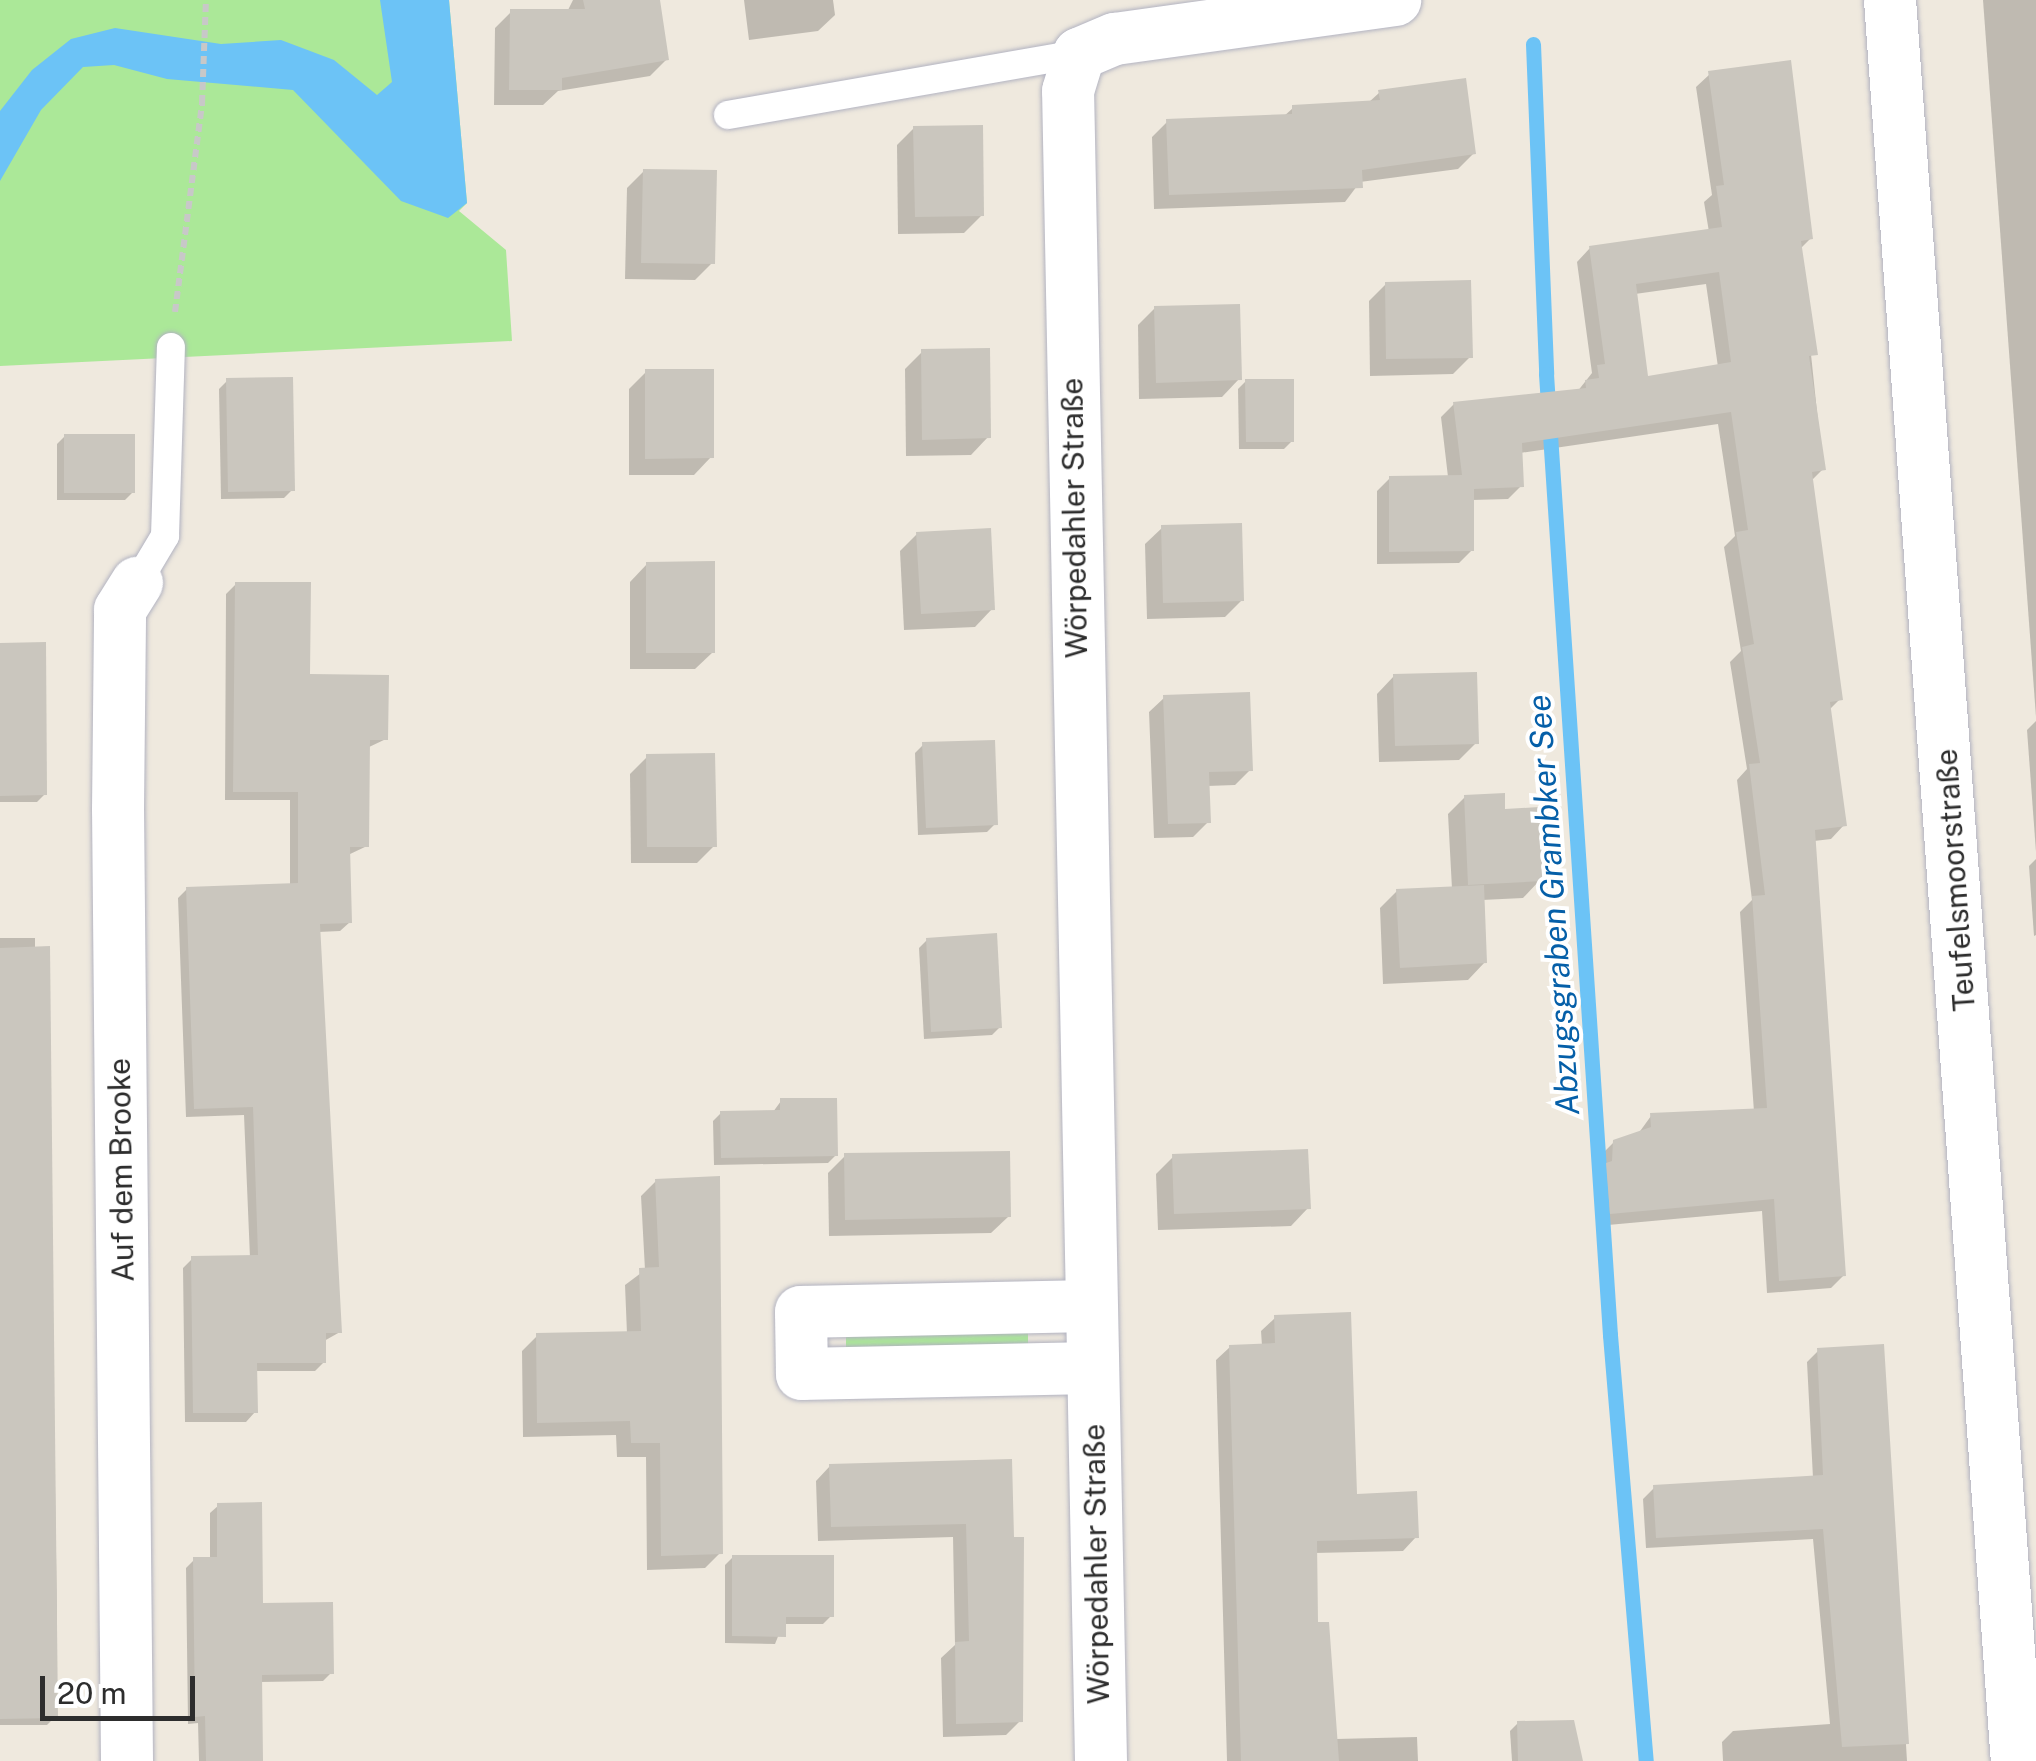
<!DOCTYPE html>
<meta charset="utf-8">
<style>
body{margin:0}
#map{position:relative;width:2036px;height:1761px;overflow:hidden;background:#efe9de;font-family:"Public Sans",sans-serif}
div>[style]{position:absolute}
[style*='--x']{left:calc(var(--x)*1px);top:calc(var(--y)*1px);width:calc(var(--w)*1px);rotate:calc(var(--a)*1deg)}
.green>*{inset:0;background:#abe898}
.water>*{inset:0;background:#6cc3f6}
.shadow>*{inset:0;background:#0003}
.stream>*{height:15px;margin:-7.5px;padding:0 7.5px;transform-origin:7.5px;border-radius:7.5px;background:#6cc3f6}
.building>*{inset:0;background:#cac6be}
.path>*{height:6px;margin-top:-3px;transform-origin:0;background:repeating-linear-gradient(90deg,#c8c8c8 0 8px,transparent 0 13px)}
.roads{filter:drop-shadow(0 0 2px #b2b3c1) drop-shadow(0 0 2px #b2b3c1)}
.lane>*{height:28px;margin:-14px;padding:0 14px;transform-origin:14px;border-radius:14px;background:#fff}
.street>*{height:52px;margin:-26px;padding:0 26px;transform-origin:26px;border-radius:26px;background:#fff}
span{translate:-50% -50%;white-space:nowrap;text-align:center;line-height:1.15;-webkit-text-stroke:8px #fff;paint-order:stroke}
.street-label{font-size:30px;color:#2d2d2d}
.water-label{font-size:32px;color:#055fa8;font-style:italic}
.scale{position:absolute;left:40px;top:1676px;width:155px;height:45px;box-sizing:border-box;border:5px solid #2d2d2d;border-top:0;padding-left:12px;font-size:30px;line-height:35px;white-space:nowrap;color:#2d2d2d;-webkit-text-stroke:8px #fff;paint-order:stroke}
</style>
<div id="map">
<div class="green">
<div style="clip-path:polygon(0 0,449px 0,467px 203px,459px 211px,506px 250px,512px 341px,0 366px)"></div>
<div style="clip-path:polygon(1028px 1330px,1028px 1352px,846px 1354px,846px 1332px)"></div>
</div>
<div class="water">
<div style="clip-path:polygon(380px 0,449px 0,467px 203px,448px 218px,401px 201px,293px 90px,167px 79px,114px 65px,83px 67px,41px 110px,0 181px,0 111px,32px 70px,71px 39px,115px 28px,221px 44px,281px 40px,334px 60px,377px 95px,392px 82px)"></div>
</div>
<div class="shadow">
<div style="clip-path:polygon(573px 0,658px 0,667px 59px,650px 76px,558px 91px,543px 105px,494px 105px,495px 28px,511px 12px,567px 12px)"></div>
<div style="clip-path:polygon(744px 0,833px 0,835px 15px,818px 31px,749px 40px)"></div>
<div style="clip-path:polygon(1983px 0,2036px 0,2036px 717px)"></div>
<div style="clip-path:polygon(evenodd,1710px 74px,1810px 239px,1800px 249px,1823px 469px,1811px 481px,1840px 699px,1829px 710px,1844px 825px,1831px 839px,1814px 841px,1844px 1275px,1831px 1288px,1767px 1293px,1762px 1211px,1597px 1226px,1594px 1179px,1600px 1156px,1614px 1142px,1638px 1134px,1651px 1116px,1754px 1112px,1740px 912px,1752px 900px,1737px 780px,1747px 769px,1730px 662px,1741px 651px,1724px 547px,1735px 536px,1718px 424px,1520px 453px,1521px 486px,1508px 499px,1472px 500px,1472px 550px,1459px 563px,1377px 564px,1377px 491px,1390px 478px,1448px 477px,1441px 417px,1454px 404px,1577px 392px,1592px 373px,1577px 262px,1590px 248px,1709px 232px,1704px 202px,1712px 195px,1696px 87px,1710px 74px,1706px 284px,1718px 367px,1646px 379px,1635px 294px,1706px 284px)"></div>
<div style="clip-path:polygon(1380px 92px,1473px 154px,1458px 169px,1360px 182px,1345px 202px,1154px 209px,1152px 137px,1167px 122px,1283px 117px,1293px 108px,1368px 103px)"></div>
<div style="clip-path:polygon(914px 128px,982px 215px,964px 233px,898px 234px,897px 145px)"></div>
<div style="clip-path:polygon(644px 171px,712px 263px,695px 280px,625px 279px,627px 188px)"></div>
<div style="clip-path:polygon(1386px 284px,1470px 357px,1453px 374px,1370px 376px,1369px 301px)"></div>
<div style="clip-path:polygon(1155px 308px,1239px 379px,1222px 397px,1139px 399px,1138px 325px)"></div>
<div style="clip-path:polygon(922px 352px,988px 437px,971px 455px,906px 456px,905px 369px)"></div>
<div style="clip-path:polygon(646px 372px,711px 457px,694px 475px,629px 475px,629px 389px)"></div>
<div style="clip-path:polygon(227px 381px,292px 490px,284px 498px,221px 499px,219px 389px)"></div>
<div style="clip-path:polygon(1246px 381px,1292px 441px,1284px 449px,1239px 449px,1238px 389px)"></div>
<div style="clip-path:polygon(65px 436px,133px 492px,125px 500px,57px 500px,57px 444px)"></div>
<div style="clip-path:polygon(1163px 527px,1242px 600px,1225px 617px,1147px 619px,1145px 544px)"></div>
<div style="clip-path:polygon(917px 534px,992px 609px,975px 627px,904px 630px,900px 551px)"></div>
<div style="clip-path:polygon(647px 564px,713px 652px,695px 669px,630px 669px,630px 582px)"></div>
<div style="clip-path:polygon(236px 584px,308px 677px,386px 739px,367px 748px,367px 846px,348px 855px,350px 922px,340px 931px,318px 932px,340px 1332px,324px 1341px,324px 1362px,315px 1371px,255px 1371px,255px 1412px,246px 1422px,185px 1422px,183px 1268px,192px 1259px,250px 1258px,244px 1115px,186px 1117px,178px 898px,187px 889px,290px 886px,290px 800px,225px 800px,226px 594px)"></div>
<div style="clip-path:polygon(0 645px,45px 794px,37px 802px,0 802px)"></div>
<div style="clip-path:polygon(1394px 676px,1476px 743px,1459px 760px,1379px 762px,1377px 694px)"></div>
<div style="clip-path:polygon(1164px 698px,1250px 770px,1235px 785px,1207px 786px,1208px 822px,1193px 837px,1154px 838px,1149px 712px)"></div>
<div style="clip-path:polygon(2036px 721px,2036px 852px,2027px 730px)"></div>
<div style="clip-path:polygon(923px 745px,995px 824px,987px 832px,918px 835px,915px 753px)"></div>
<div style="clip-path:polygon(647px 757px,714px 846px,697px 863px,631px 863px,630px 774px)"></div>
<div style="clip-path:polygon(1465px 797px,1502px 812px,1540px 880px,1523px 898px,1482px 900px,1485px 962px,1468px 980px,1383px 984px,1380px 908px,1397px 891px,1452px 889px,1448px 814px)"></div>
<div style="clip-path:polygon(2036px 859px,2036px 935px,2034px 936px,2029px 866px)"></div>
<div style="clip-path:polygon(0 938px,35px 938px,35px 949px,47px 948px,57px 1619px,55px 1717px,47px 1725px,0 1725px)"></div>
<div style="clip-path:polygon(927px 940px,1000px 1027px,992px 1035px,924px 1039px,919px 948px)"></div>
<div style="clip-path:polygon(781px 1101px,836px 1155px,828px 1163px,714px 1165px,713px 1121px,721px 1113px,773px 1112px)"></div>
<div style="clip-path:polygon(845px 1156px,1009px 1216px,991px 1233px,829px 1236px,828px 1173px)"></div>
<div style="clip-path:polygon(1173px 1157px,1308px 1208px,1291px 1226px,1158px 1230px,1156px 1174px)"></div>
<div style="clip-path:polygon(656px 1181px,720px 1553px,705px 1568px,647px 1570px,646px 1457px,617px 1457px,616px 1435px,523px 1437px,522px 1351px,537px 1336px,627px 1334px,625px 1285px,645px 1270px,641px 1196px)"></div>
<div style="clip-path:polygon(1275px 1318px,1355px 1496px,1416px 1537px,1403px 1551px,1314px 1553px,1315px 1625px,1336px 1739px,1417px 1737px,1418px 1761px,1227px 1761px,1216px 1360px,1230px 1347px,1262px 1346px,1261px 1331px)"></div>
<div style="clip-path:polygon(1882px 1347px,1907px 1761px,1723px 1761px,1722px 1742px,1733px 1731px,1830px 1724px,1813px 1539px,1646px 1548px,1643px 1499px,1654px 1488px,1813px 1478px,1807px 1362px,1818px 1351px)"></div>
<div style="clip-path:polygon(1009px 1462px,1020px 1721px,1006px 1735px,943px 1737px,941px 1658px,955px 1645px,953px 1537px,818px 1541px,816px 1481px,830px 1466px)"></div>
<div style="clip-path:polygon(219px 1505px,260px 1606px,331px 1673px,323px 1681px,260px 1682px,260px 1761px,199px 1761px,198px 1723px,188px 1724px,186px 1568px,194px 1560px,210px 1560px,210px 1513px)"></div>
<div style="clip-path:polygon(733px 1557px,831px 1616px,823px 1624px,783px 1624px,775px 1644px,725px 1643px,725px 1565px)"></div>
<div style="clip-path:polygon(1518px 1723px,1581px 1761px,1512px 1761px,1510px 1731px)"></div>
</div>
<div class="stream">
<div style="--x:1533;--y:44;--w:330;--a:87.7"></div>
<div style="--x:1546;--y:374;--w:963;--a:86.19"></div>
<div style="--x:1610;--y:1335;--w:428;--a:85.2"></div>
</div>
<div class="building">
<div style="clip-path:polygon(583px 0,660px 0,669px 60px,562px 78px,562px 90px,509px 90px,510px 9px,585px 9px)"></div>
<div style="clip-path:polygon(evenodd,1791px 60px,1813px 239px,1801px 241px,1818px 355px,1809px 356px,1826px 470px,1812px 472px,1843px 700px,1830px 702px,1847px 826px,1815px 830px,1846px 1276px,1779px 1281px,1774px 1199px,1610px 1214px,1606px 1163px,1612px 1161px,1613px 1140px,1651px 1127px,1650px 1113px,1767px 1108px,1752px 896px,1765px 895px,1749px 764px,1760px 763px,1742px 647px,1754px 644px,1736px 532px,1748px 530px,1731px 412px,1522px 443px,1524px 487px,1474px 489px,1474px 551px,1389px 552px,1389px 476px,1462px 475px,1453px 402px,1586px 388px,1585px 380px,1599px 378px,1597px 365px,1605px 364px,1589px 246px,1722px 227px,1716px 186px,1724px 185px,1708px 71px,1791px 60px,1719px 272px,1731px 362px,1648px 376px,1636px 284px,1719px 272px)"></div>
<div style="clip-path:polygon(1466px 78px,1476px 154px,1362px 170px,1363px 188px,1169px 195px,1166px 119px,1292px 114px,1292px 105px,1380px 100px,1378px 90px)"></div>
<div style="clip-path:polygon(983px 125px,984px 216px,915px 217px,913px 126px)"></div>
<div style="clip-path:polygon(643px 169px,717px 170px,715px 264px,641px 263px)"></div>
<div style="clip-path:polygon(1471px 280px,1473px 358px,1386px 359px,1385px 282px)"></div>
<div style="clip-path:polygon(1240px 304px,1242px 380px,1156px 383px,1154px 306px)"></div>
<div style="clip-path:polygon(990px 348px,991px 438px,922px 440px,921px 349px)"></div>
<div style="clip-path:polygon(645px 369px,714px 369px,714px 458px,645px 459px)"></div>
<div style="clip-path:polygon(293px 377px,295px 491px,228px 492px,226px 378px)"></div>
<div style="clip-path:polygon(1245px 379px,1294px 379px,1294px 442px,1246px 442px)"></div>
<div style="clip-path:polygon(64px 434px,135px 434px,135px 493px,64px 493px)"></div>
<div style="clip-path:polygon(1242px 523px,1244px 601px,1163px 603px,1161px 525px)"></div>
<div style="clip-path:polygon(991px 528px,995px 610px,921px 614px,916px 532px)"></div>
<div style="clip-path:polygon(715px 561px,715px 653px,646px 653px,646px 562px)"></div>
<div style="clip-path:polygon(235px 582px,311px 582px,310px 674px,389px 675px,388px 740px,370px 740px,369px 847px,350px 847px,352px 923px,320px 924px,342px 1333px,326px 1333px,326px 1363px,257px 1363px,258px 1413px,193px 1413px,191px 1256px,258px 1255px,253px 1107px,194px 1109px,186px 887px,298px 883px,298px 792px,233px 792px)"></div>
<div style="clip-path:polygon(46px 642px,47px 795px,0 796px,0 643px)"></div>
<div style="clip-path:polygon(1477px 672px,1479px 744px,1395px 746px,1393px 674px)"></div>
<div style="clip-path:polygon(1250px 692px,1253px 771px,1209px 772px,1211px 823px,1168px 824px,1163px 695px)"></div>
<div style="clip-path:polygon(995px 740px,998px 825px,926px 828px,922px 742px)"></div>
<div style="clip-path:polygon(715px 753px,717px 847px,647px 847px,646px 754px)"></div>
<div style="clip-path:polygon(1505px 793px,1505px 809px,1539px 807px,1543px 881px,1468px 885px,1464px 795px)"></div>
<div style="clip-path:polygon(1484px 885px,1487px 963px,1400px 968px,1396px 889px)"></div>
<div style="clip-path:polygon(997px 933px,1002px 1028px,931px 1032px,926px 938px)"></div>
<div style="clip-path:polygon(50px 946px,58px 1718px,0 1719px,0 948px)"></div>
<div style="clip-path:polygon(780px 1098px,837px 1098px,838px 1156px,721px 1158px,720px 1111px,780px 1110px)"></div>
<div style="clip-path:polygon(1308px 1149px,1311px 1209px,1174px 1214px,1172px 1154px)"></div>
<div style="clip-path:polygon(1010px 1151px,1011px 1217px,845px 1220px,844px 1153px)"></div>
<div style="clip-path:polygon(720px 1176px,723px 1554px,661px 1556px,660px 1443px,631px 1443px,630px 1421px,537px 1423px,536px 1333px,641px 1331px,639px 1268px,659px 1267px,655px 1179px)"></div>
<div style="clip-path:polygon(1351px 1312px,1357px 1494px,1417px 1491px,1419px 1538px,1317px 1541px,1318px 1622px,1329px 1622px,1339px 1761px,1241px 1761px,1229px 1345px,1275px 1343px,1274px 1315px)"></div>
<div style="clip-path:polygon(1884px 1344px,1909px 1744px,1842px 1747px,1823px 1529px,1656px 1538px,1653px 1485px,1823px 1475px,1817px 1348px)"></div>
<div style="clip-path:polygon(1012px 1459px,1014px 1537px,1024px 1537px,1023px 1722px,956px 1724px,955px 1642px,969px 1641px,966px 1524px,831px 1527px,829px 1464px)"></div>
<div style="clip-path:polygon(262px 1502px,263px 1603px,333px 1602px,334px 1674px,262px 1675px,263px 1761px,206px 1761px,205px 1716px,195px 1717px,193px 1557px,217px 1557px,217px 1503px)"></div>
<div style="clip-path:polygon(732px 1555px,834px 1555px,834px 1617px,786px 1617px,786px 1637px,732px 1636px)"></div>
<div style="clip-path:polygon(1574px 1720px,1583px 1761px,1518px 1761px,1517px 1721px)"></div>
</div>
<div class="path">
<div style="--x:175;--y:312;--w:211;--a:-82.6"></div>
<div style="--x:202;--y:103;--w:103;--a:-87.8"></div>
</div>
<div class="roads">
<div class="lane">
<div style="--x:728;--y:115;--w:356;--a:-9.9"></div>
<div style="--x:137;--y:583;--w:55;--a:-59.2"></div>
<div style="--x:165;--y:536;--w:189;--a:-88.2"></div>
</div>
<div class="street">
<div style="--x:1890;--y:0;--w:1766;--a:85.88"></div>
<div style="--x:1089;--y:1306;--w:288;--a:178.8"></div>
<div style="--x:801;--y:1312;--w:62;--a:89.1"></div>
<div style="--x:802;--y:1374;--w:289;--a:-1.2"></div>
<div style="--x:127;--y:1761;--w:951;--a:-90.54"></div>
<div style="--x:118;--y:810;--w:200;--a:-89.4"></div>
<div style="--x:120;--y:610;--w:32;--a:-58"></div>
<div style="--x:1101;--y:1761;--w:1670;--a:-91.13"></div>
<div style="--x:1068;--y:91;--w:39;--a:-73"></div>
<div style="--x:1079;--y:54;--w:39;--a:-23"></div>
<div style="--x:1115;--y:39;--w:283;--a:-7.9"></div>
</div>
</div>
<div class="street-label">
<span style="left:1074px;top:518px;rotate:-91deg">Wörpedahler Straße</span>
<span style="left:1955px;top:880px;rotate:-94deg">Teufelsmoorstraße</span>
<span style="left:121px;top:1170px;rotate:-91deg">Auf dem Brooke</span>
<span style="left:1096px;top:1564px;rotate:-91deg">Wörpedahler Straße</span>
</div>
<div class="water-label">
<span style="left:1554px;top:905px;rotate:-94deg">Abzugsgraben Grambker See</span>
</div>
<div class="scale">20 m</div>
</div>
